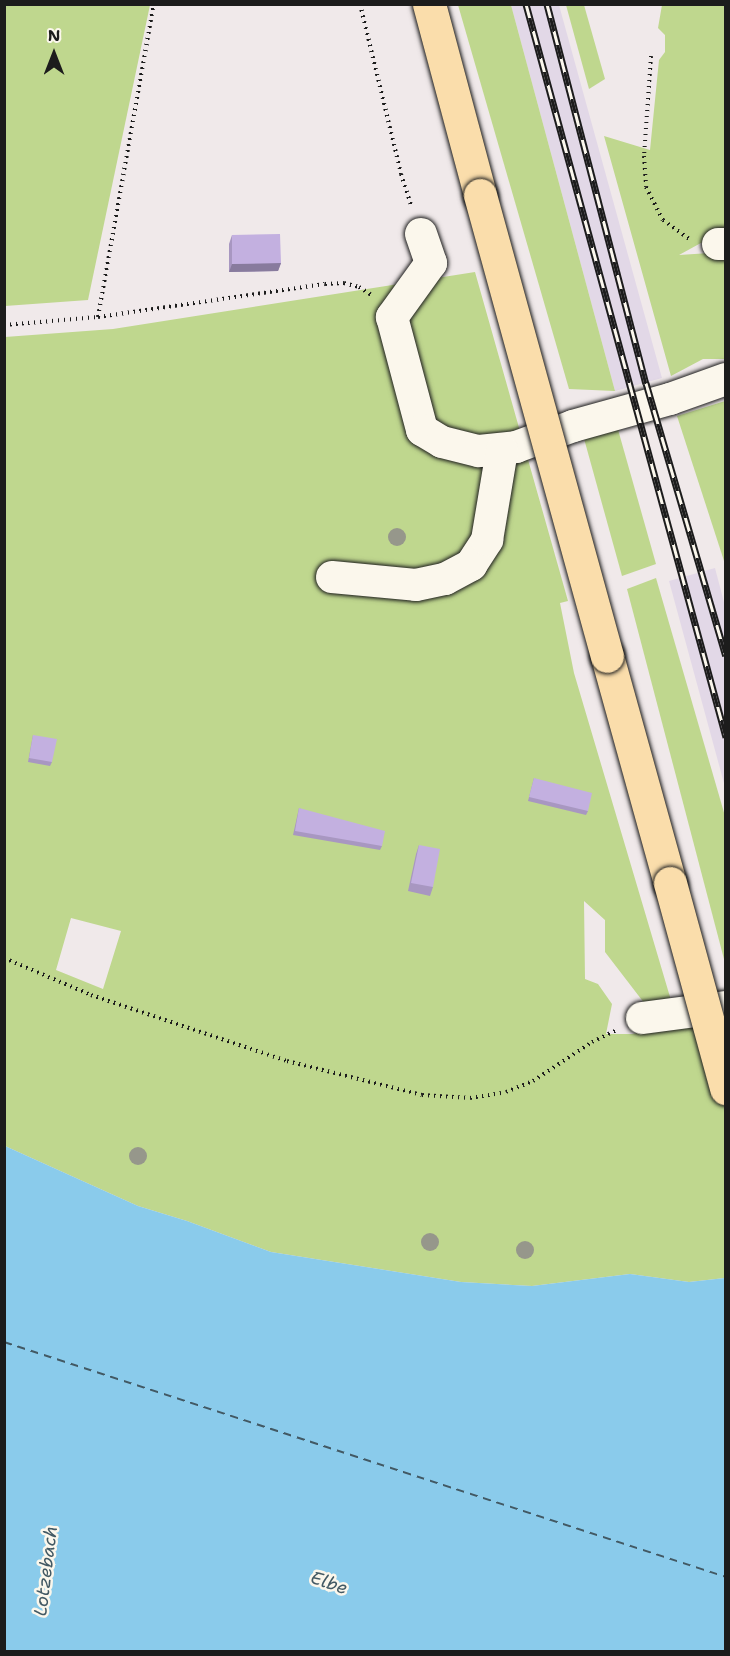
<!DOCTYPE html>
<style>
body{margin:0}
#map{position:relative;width:730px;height:1656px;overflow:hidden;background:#f0e9ea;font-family:"Shantell Sans",sans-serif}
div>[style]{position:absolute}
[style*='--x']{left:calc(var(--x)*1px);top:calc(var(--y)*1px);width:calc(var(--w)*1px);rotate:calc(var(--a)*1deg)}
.built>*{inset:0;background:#e2d8e7}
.green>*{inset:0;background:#bfd78e}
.water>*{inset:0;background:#8acbeb}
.ferry>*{height:1.5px;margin-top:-0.75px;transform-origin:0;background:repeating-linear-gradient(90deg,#425964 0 8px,transparent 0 14px)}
.path>*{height:4px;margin-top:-2px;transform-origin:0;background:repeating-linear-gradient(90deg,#1c1c1c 0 1.5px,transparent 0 6px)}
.roads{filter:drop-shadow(0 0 2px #1c1c1c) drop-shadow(0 0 2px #1c1c1c)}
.minor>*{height:32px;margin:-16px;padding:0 16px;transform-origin:16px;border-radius:16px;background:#fbf7ec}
.major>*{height:33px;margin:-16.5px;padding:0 16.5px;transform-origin:16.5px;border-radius:16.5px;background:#faddab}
.rail>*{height:7px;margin-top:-3.5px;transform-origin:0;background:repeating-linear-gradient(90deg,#fbf7ec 0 14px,#1c1c1c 0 28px);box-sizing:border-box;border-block:2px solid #1c1c1c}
.bridges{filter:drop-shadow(0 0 2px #1c1c1c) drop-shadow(0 0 2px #1c1c1c)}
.major-bridge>*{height:33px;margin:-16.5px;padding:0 16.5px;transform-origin:16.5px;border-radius:16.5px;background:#faddab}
.trees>*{width:18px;height:18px;margin:-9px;border-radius:50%;background:#96978b}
.wall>*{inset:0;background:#a897c1}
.shaded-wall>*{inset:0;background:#887b9d}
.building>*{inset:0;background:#c3b0e0}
span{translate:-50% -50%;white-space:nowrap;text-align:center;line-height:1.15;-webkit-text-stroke:5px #fbf7ec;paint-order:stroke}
.water-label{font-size:18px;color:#425964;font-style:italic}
.frame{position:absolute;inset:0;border:6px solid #1c1c1c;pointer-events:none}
.north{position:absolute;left:24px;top:24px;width:60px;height:60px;-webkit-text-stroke:4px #fbf7ec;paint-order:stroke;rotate:0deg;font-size:16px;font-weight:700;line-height:24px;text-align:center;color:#1c1c1c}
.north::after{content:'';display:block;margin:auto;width:21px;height:27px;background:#1c1c1c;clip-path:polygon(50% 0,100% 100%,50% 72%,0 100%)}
</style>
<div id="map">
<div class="built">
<div style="clip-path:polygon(511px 5px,559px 5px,662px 378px,615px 391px)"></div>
<div style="clip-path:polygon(715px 568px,725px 606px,725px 787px,669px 581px)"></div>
</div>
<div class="green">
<div style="clip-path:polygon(5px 4px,150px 5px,88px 300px,5px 306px)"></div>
<div style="clip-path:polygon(458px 5px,511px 5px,615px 391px,569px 389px)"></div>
<div style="clip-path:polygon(566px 5px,584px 5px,605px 79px,589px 89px)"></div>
<div style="clip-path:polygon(662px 5px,725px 5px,725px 232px,721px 232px,679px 255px,725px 252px,725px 359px,703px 359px,671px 376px,604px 136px,650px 150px,659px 60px,665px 52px,665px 35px,658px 28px)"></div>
<div style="clip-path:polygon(evenodd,475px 272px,568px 601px,560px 603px,574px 673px,673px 1007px,648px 1008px,605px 952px,605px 920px,584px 901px,585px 979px,598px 984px,612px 1004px,606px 1034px,632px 1034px,725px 1016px,725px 1278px,689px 1282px,630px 1274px,532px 1286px,461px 1282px,271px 1252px,187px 1221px,138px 1206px,5px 1146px,5px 337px,113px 329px,475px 272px,71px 918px,121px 931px,103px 989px,56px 970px,71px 918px)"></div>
<div style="clip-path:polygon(725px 401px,726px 401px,725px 564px,677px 416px)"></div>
<div style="clip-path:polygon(617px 426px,656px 564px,622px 576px,583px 435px)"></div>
<div style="clip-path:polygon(656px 578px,725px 816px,725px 963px,627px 589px)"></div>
</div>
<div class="water">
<div style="clip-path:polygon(5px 1146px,138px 1206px,187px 1221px,271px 1252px,461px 1282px,532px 1286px,630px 1274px,689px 1282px,725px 1278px,725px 1651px,5px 1651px)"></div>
</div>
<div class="ferry">
<div style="--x:4;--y:1342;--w:759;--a:18.03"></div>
</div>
<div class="path">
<div style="--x:360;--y:4;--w:175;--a:76.4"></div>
<div style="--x:401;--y:174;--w:35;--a:72"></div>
<div style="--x:651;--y:56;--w:100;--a:94"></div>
<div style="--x:644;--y:156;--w:31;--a:86"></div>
<div style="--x:646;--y:187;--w:37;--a:63"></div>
<div style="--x:663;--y:220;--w:34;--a:36"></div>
<div style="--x:98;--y:317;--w:318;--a:-79.9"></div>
<div style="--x:4;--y:325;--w:94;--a:-4.9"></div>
<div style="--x:98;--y:317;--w:229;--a:-8.3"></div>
<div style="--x:325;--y:284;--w:19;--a:-3"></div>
<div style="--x:344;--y:283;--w:16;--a:15"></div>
<div style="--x:359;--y:287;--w:17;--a:33"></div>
<div style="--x:4;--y:958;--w:95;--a:23"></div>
<div style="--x:91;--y:995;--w:207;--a:18.6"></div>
<div style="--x:287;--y:1061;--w:139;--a:14.1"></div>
<div style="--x:422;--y:1095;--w:48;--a:3.6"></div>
<div style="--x:470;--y:1098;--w:36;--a:-9"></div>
<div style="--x:506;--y:1092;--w:29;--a:-22"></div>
<div style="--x:533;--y:1081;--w:71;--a:-33.5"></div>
<div style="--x:592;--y:1042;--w:28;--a:-26"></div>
</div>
<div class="roads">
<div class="minor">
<div style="--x:421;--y:234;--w:31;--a:71"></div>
<div style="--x:431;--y:263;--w:67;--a:125.8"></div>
<div style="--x:392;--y:317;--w:117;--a:75.1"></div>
<div style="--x:422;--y:430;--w:23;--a:31"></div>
<div style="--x:442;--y:442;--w:38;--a:14"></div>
<div style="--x:479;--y:451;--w:37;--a:-6"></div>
<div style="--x:516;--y:447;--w:61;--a:-20.2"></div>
<div style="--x:573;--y:426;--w:101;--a:-15.6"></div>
<div style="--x:670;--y:399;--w:59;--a:-19.7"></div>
<div style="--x:718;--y:244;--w:8;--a:0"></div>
<div style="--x:332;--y:577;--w:84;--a:5.4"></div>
<div style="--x:416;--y:585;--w:30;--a:-12"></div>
<div style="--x:445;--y:579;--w:30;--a:-28"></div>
<div style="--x:471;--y:565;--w:30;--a:-57"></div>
<div style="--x:487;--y:540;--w:91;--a:-80.5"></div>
<div style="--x:642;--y:1018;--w:85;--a:-7.5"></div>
</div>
<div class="major">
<div style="--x:429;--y:4;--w:198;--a:75"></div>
<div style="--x:607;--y:656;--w:236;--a:74.5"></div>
</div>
</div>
<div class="rail">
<div style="--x:526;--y:4;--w:760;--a:74.74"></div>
<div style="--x:547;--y:4;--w:392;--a:75.4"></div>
<div style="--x:646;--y:383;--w:284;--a:73.7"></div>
</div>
<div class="bridges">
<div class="major-bridge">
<div style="--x:480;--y:195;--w:478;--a:74.6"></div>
<div style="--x:670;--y:883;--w:213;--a:74.7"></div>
</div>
</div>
<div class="trees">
<div style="left:397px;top:537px"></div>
<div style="left:138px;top:1156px"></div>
<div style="left:430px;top:1242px"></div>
<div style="left:525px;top:1250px"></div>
</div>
<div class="wall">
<div style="clip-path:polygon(232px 235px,281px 263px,278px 271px,229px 272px,229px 244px)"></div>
<div style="clip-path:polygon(33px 735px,52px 762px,50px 766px,28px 762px)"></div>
<div style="clip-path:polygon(534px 778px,588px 811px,586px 815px,528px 801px)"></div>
<div style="clip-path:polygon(299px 808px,382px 846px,380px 850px,293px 835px)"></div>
<div style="clip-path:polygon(419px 845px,433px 887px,430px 896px,408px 891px,416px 854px)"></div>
</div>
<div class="shaded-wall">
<div style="clip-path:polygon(281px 263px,278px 271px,229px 272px,232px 264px)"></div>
</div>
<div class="building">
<div style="clip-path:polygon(280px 234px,281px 263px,232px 264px,232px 235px)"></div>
<div style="clip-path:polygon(33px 735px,57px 739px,52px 762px,29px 758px)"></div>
<div style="clip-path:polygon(534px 778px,592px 793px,588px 811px,529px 797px)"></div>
<div style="clip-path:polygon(299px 808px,385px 831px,382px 846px,295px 831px)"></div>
<div style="clip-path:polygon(419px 845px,440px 849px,433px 887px,411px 883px)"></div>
</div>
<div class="water-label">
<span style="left:46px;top:1571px;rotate:-83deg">Lotzebach</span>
<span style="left:329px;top:1583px;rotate:19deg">Elbe</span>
</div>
<div class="frame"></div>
<div class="north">N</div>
</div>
